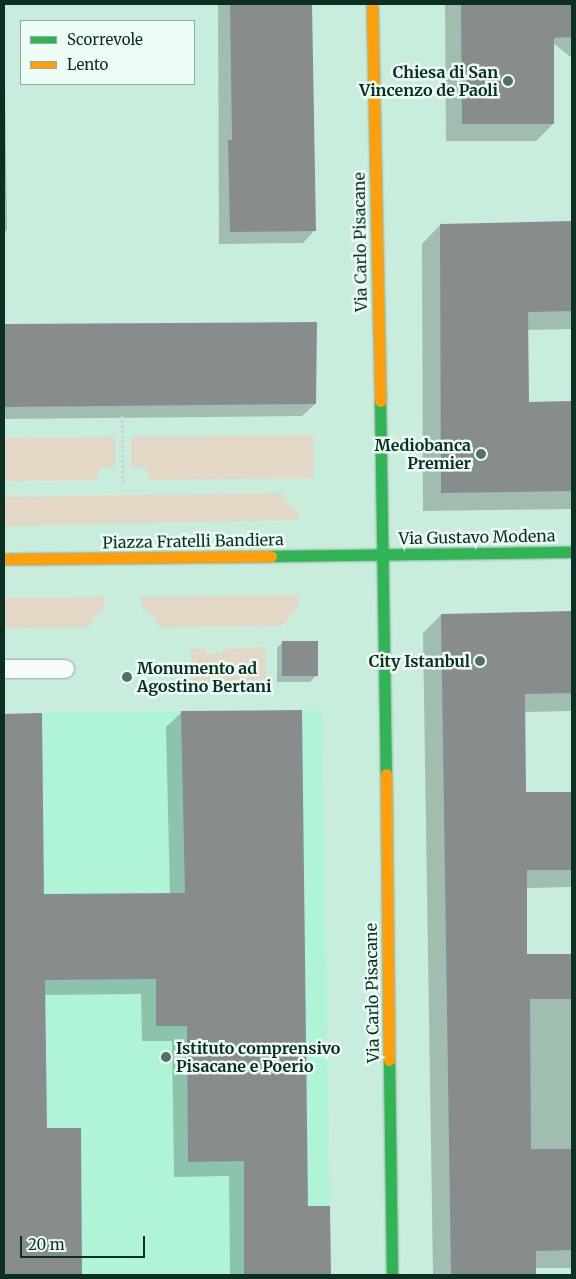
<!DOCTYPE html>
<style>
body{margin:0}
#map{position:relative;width:576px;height:1279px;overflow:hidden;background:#c9eddd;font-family:Merriweather,serif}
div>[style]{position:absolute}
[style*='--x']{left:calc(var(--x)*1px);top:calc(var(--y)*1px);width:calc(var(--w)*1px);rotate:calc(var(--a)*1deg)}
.built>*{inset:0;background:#b0f4d7}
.green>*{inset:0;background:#e2d8c5}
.shadow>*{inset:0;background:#0003}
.building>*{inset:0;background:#888c8c}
.path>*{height:3px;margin-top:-1.5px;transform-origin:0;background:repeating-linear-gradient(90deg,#cad4d0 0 2.5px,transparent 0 5px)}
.roads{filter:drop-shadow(0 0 1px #8aab9e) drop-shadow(0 0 1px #8aab9e)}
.lane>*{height:18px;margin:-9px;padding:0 9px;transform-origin:9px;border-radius:9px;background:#f7fcfa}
.fast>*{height:11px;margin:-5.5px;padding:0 5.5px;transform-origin:5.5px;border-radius:5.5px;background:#30b455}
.slow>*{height:11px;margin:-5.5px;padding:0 5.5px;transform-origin:5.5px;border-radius:5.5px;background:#ff9f0a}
.dots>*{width:14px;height:14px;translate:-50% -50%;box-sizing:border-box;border:2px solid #edfdf5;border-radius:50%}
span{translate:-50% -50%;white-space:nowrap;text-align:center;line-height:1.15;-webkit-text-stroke:5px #edfdf5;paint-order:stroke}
.poi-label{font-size:16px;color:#0b2f22;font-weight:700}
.right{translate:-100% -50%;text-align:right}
.left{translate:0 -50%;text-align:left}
.street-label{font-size:16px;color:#0b2f22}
.frame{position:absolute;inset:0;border:5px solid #0b2f22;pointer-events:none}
.legend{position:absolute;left:20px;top:20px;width:175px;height:65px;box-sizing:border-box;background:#edfdf5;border:1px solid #93aba1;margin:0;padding:6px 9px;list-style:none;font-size:15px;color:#0b2f22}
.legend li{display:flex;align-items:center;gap:10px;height:25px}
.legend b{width:25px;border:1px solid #93aba1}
.scale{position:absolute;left:20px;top:1236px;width:125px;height:22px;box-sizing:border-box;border:2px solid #0b2f22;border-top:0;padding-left:6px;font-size:15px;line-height:18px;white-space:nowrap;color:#0b2f22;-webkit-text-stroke:4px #edfdf5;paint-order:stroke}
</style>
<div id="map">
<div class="built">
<div style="clip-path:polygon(322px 710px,331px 1275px,4px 1275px,4px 714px)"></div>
</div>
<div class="green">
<div style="clip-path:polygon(313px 435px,314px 478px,151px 480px,145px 467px,131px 467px,131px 437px)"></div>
<div style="clip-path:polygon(115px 437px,115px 467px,102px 467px,96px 480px,4px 481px,4px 438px)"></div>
<div style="clip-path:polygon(282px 493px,288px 504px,297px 511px,299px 520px,4px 526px,4px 497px)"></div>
<div style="clip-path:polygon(299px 595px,298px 607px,282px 626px,159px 627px,151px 614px,143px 609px,140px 597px)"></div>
<div style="clip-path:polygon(105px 597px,104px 609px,95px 617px,89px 627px,4px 628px,4px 598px)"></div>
<div style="clip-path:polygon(265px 647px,266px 681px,192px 683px,191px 649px,206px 649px,206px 654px,223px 653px,224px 649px)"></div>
</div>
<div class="shadow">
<div style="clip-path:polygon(4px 4px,7px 230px,4px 233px)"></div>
<div style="clip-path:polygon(218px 4px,311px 4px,315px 230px,303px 243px,219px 244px)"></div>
<div style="clip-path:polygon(445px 4px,572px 4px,572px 58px,553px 43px,553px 124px,536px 141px,446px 141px)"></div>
<div style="clip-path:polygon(572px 223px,572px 329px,527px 330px,527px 403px,572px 403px,572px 509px,423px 511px,422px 244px,440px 225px)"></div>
<div style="clip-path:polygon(315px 323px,315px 404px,302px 416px,4px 419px,4px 326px)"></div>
<div style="clip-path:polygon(572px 613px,572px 711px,524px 712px,525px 793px,572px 793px,572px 887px,526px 888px,526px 955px,572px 955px,572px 1268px,535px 1268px,535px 1275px,433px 1275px,423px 633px,441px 615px)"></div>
<div style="clip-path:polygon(283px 642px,316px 676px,310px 682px,277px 682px,277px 648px)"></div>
<div style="clip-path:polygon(182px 712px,307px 1208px,329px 1207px,330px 1275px,230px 1275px,229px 1176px,174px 1177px,172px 1041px,142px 1041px,141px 994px,44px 995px,46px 1129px,80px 1129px,81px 1275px,4px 1275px,4px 715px,41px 714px,43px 895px,170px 894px,166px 727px)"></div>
</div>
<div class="building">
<div style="clip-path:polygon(230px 4px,312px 4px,316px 231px,230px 232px,228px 140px,232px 140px)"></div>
<div style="clip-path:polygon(461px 4px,572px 4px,572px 37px,554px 38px,554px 124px,462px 124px)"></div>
<div style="clip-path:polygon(572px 221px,572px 311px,528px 312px,529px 402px,572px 401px,572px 491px,441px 493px,440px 224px)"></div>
<div style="clip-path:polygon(317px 322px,316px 404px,4px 407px,4px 324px)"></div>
<div style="clip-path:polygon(572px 611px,572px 693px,525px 694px,526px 792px,572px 792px,572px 870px,527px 870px,527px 954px,572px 954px,572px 999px,530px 999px,531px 1149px,572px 1149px,572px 1250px,536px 1251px,536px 1275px,451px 1275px,441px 614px)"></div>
<div style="clip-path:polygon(282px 641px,318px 641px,318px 676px,282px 676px)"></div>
<div style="clip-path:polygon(302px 710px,308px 1206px,330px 1206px,331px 1275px,244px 1275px,244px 1161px,188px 1162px,187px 1026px,156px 1026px,156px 979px,45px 980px,47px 1128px,81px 1128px,82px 1275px,4px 1275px,4px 714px,42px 713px,44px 894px,185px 893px,181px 711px)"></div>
</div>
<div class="path">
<div style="--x:122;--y:415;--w:68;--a:89.2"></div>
</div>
<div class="roads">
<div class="lane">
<div style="--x:4;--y:669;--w:61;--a:0"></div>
</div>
<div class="fast">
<div style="--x:380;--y:401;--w:373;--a:89.1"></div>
<div style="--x:271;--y:556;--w:301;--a:-0.8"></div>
<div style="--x:389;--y:1060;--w:215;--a:89.2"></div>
</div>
<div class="slow">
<div style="--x:372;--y:4;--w:397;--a:88.8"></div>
<div style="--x:4;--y:559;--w:267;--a:-0.6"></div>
<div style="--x:386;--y:774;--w:286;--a:89.4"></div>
</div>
</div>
<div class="dots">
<div style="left:508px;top:81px;background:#4e7263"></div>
<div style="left:481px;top:454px;background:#4e7263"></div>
<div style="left:480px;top:661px;background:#4e7263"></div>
<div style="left:127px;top:677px;background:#4e7263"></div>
<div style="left:166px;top:1057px;background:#4e7263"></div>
</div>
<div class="poi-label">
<span class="right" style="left:498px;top:81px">Chiesa di San<br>Vincenzo de Paoli</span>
<span class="right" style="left:471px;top:454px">Mediobanca<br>Premier</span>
<span class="right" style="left:470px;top:661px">City Istanbul</span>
<span class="left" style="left:137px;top:677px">Monumento ad<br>Agostino Bertani</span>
<span class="left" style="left:176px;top:1057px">Istituto comprensivo<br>Pisacane e Poerio</span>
</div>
<div class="street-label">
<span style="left:360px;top:242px;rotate:-91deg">Via Carlo Pisacane</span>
<span style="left:477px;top:537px;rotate:-1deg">Via Gustavo Modena</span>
<span style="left:193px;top:541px;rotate:-1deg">Piazza Fratelli Bandiera</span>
<span style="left:372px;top:993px;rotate:-91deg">Via Carlo Pisacane</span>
</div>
<div class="frame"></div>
<ul class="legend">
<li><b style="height:6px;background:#30b455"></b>Scorrevole</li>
<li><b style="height:6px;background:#ff9f0a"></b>Lento</li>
</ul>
<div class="scale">20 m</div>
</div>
